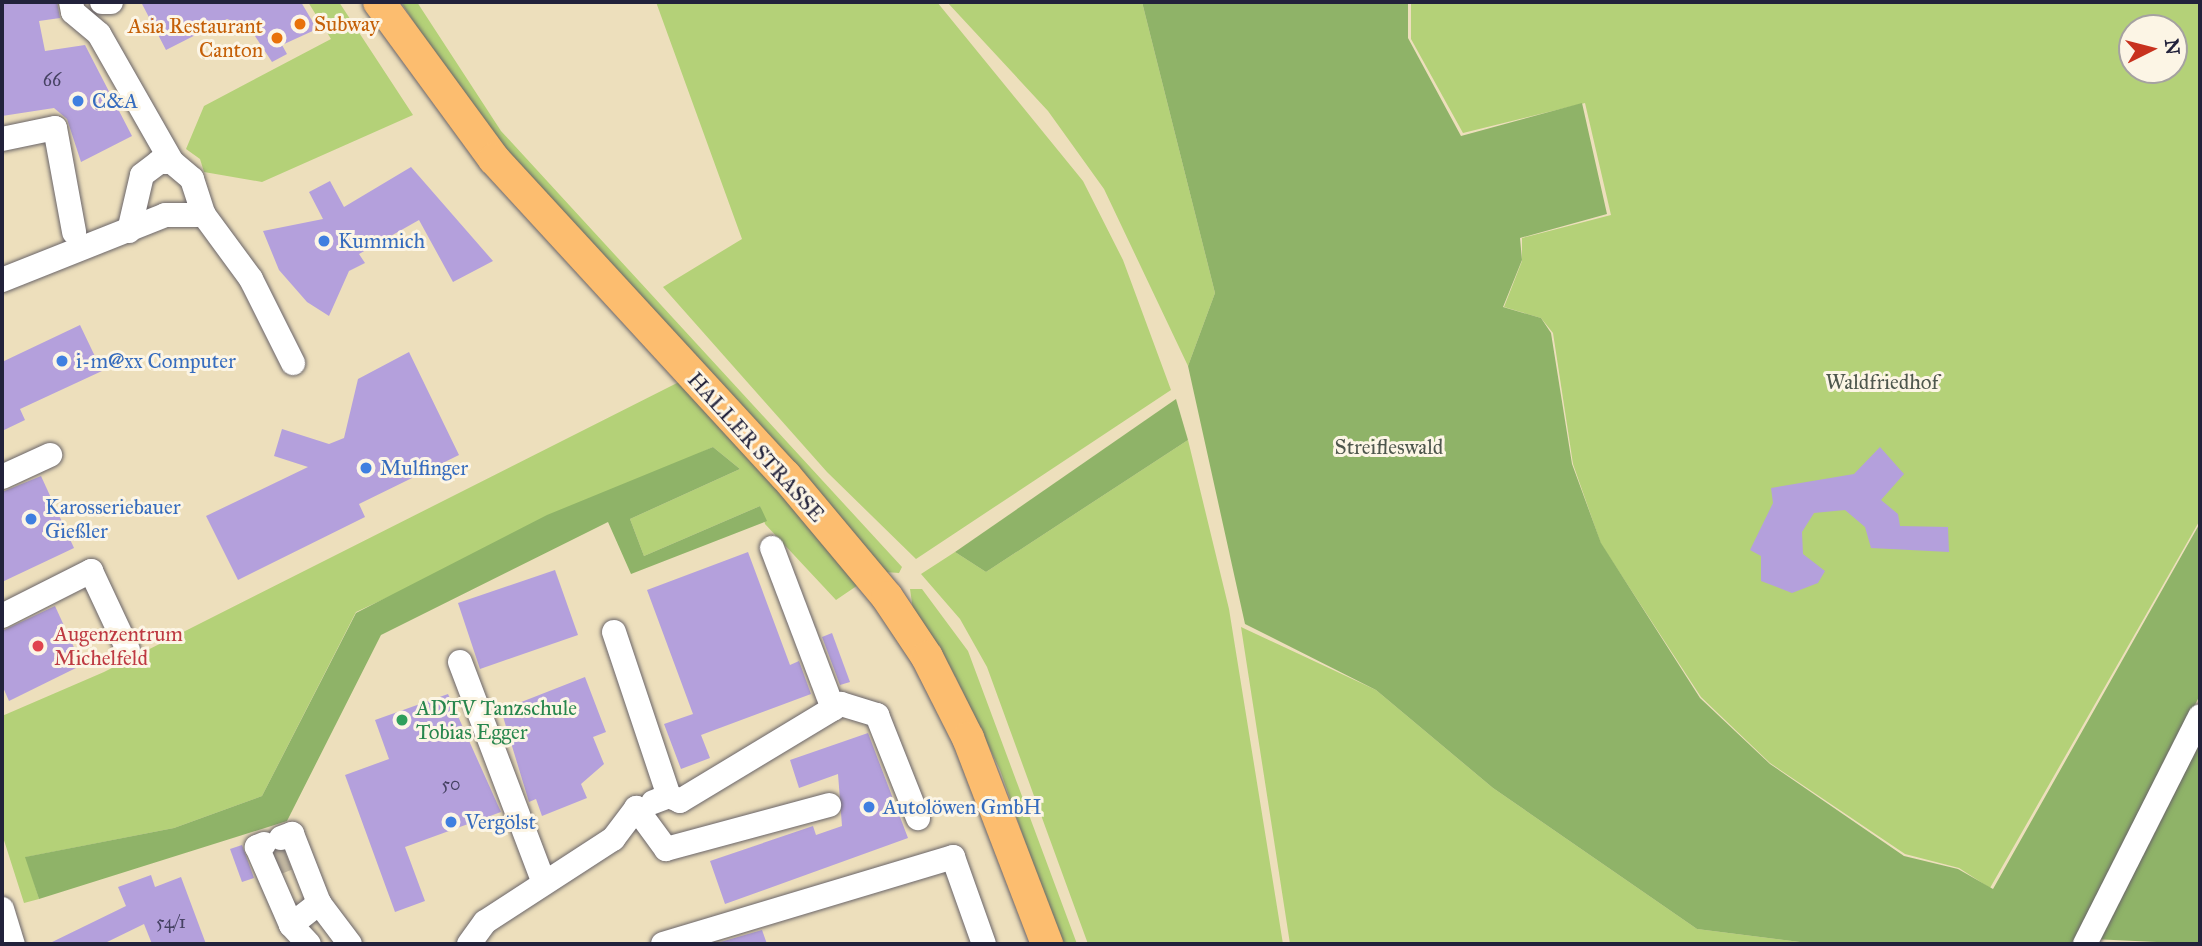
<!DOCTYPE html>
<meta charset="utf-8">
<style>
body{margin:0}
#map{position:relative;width:2202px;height:946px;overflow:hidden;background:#eddfbc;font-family:"IM FELL Great Primer",serif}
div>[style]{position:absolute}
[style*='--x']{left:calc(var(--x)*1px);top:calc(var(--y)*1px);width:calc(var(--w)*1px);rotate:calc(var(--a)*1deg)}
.green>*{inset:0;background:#b4d178}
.forest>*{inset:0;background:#8fb368}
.building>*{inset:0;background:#b4a0dc}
.minor-tunnel>*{height:24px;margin-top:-12px;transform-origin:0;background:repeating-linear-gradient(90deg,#c4b9a2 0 24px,transparent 0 36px)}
.roads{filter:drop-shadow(0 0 2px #696468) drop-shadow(0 0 2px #696468)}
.minor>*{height:24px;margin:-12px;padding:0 12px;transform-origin:12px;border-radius:12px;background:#fff}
.major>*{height:32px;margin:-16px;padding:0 16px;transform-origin:16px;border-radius:16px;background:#fcbd6f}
.dots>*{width:19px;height:19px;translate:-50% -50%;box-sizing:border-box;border:4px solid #fcf5e5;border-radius:50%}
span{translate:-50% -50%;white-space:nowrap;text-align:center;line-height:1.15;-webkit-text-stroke:6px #fcf5e5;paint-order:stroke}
.number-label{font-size:18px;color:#464263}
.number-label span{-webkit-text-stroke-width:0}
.food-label{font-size:21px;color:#c56008}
.left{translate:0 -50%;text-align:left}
.right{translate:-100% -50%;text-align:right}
.shop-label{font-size:21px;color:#366cbe}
.park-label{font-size:21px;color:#4e574d}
.street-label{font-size:21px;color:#22223b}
.health-label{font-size:21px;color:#be3a42}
.leisure-label{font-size:21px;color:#27864d}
.frame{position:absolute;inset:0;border:4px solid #22223b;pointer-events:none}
.north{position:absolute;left:2118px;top:14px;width:70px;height:70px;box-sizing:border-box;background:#fcf5e5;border:2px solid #a5a1a1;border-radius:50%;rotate:84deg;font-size:19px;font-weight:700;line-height:28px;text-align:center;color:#22223b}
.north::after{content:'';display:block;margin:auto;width:24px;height:32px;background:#c8321e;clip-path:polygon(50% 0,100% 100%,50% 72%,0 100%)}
</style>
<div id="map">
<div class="green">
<div style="clip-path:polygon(308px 2px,339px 2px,413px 115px,262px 182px,204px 172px,200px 159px,186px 149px,204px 106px,331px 39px)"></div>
<div style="clip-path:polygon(401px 2px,417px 2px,501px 131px,902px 567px,899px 573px,885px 572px,540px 196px,450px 79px)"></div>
<div style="clip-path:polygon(656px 2px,937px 2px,1083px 181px,1123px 260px,1171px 390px,916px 559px,827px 472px,663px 287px,742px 239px)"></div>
<div style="clip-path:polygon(947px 2px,1142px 2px,1215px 293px,1188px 366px,1104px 189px,1048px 111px)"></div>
<div style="clip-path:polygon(evenodd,1411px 2px,2200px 2px,2200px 520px,1990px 888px,1959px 868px,1905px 854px,1770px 763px,1701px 697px,1601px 544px,1573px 464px,1553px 333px,1541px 318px,1504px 307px,1522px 261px,1522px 238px,1611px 215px,1585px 103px,1463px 133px,1411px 39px,1411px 2px,2132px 28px,2174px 28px,2174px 70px,2132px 70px,2132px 28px)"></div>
<div style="clip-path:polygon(679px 382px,861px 583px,836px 600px,765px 524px,760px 506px,644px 556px,630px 519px,740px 469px,713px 447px,356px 612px,262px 796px,174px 828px,26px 857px,39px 899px,24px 903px,2px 834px,2px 716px,104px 672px)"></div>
<div style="clip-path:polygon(1188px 440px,1229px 609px,1283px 944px,1088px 944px,987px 667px,960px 619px,921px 574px,955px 552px,986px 572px)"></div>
<div style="clip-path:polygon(910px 589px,922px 589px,968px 651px,1077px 944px,1061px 944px,1000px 770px,956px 678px,913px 610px)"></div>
<div style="clip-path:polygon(1241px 627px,1376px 690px,1493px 788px,1697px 929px,1816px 944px,1290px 944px)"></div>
</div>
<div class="forest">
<div style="clip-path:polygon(1142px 2px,1408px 2px,1408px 38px,1461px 136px,1582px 103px,1607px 214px,1520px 238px,1522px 260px,1503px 307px,1541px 318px,1551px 333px,1572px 464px,1601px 543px,1700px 698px,1770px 764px,1904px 856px,1958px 869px,1993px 889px,2200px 523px,2200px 695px,2073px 944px,1816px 944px,1697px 929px,1493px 788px,1376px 690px,1245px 624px,1188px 366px,1215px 293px)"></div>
<div style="clip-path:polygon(1176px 399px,1188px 440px,986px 572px,955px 552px)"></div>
<div style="clip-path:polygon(713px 447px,740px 469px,630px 519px,644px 556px,760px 506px,767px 521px,631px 574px,608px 522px,381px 635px,287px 821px,39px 899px,25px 857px,174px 828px,262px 796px,356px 613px,547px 515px)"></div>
<div style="clip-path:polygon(2200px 737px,2200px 944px,2092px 939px)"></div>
</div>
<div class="building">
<div style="clip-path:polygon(2px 2px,57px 2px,60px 18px,39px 21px,45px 51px,85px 45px,132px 136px,81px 162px,67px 119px,54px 108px,2px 116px)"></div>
<div style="clip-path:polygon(141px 2px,301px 2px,317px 29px,282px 45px,287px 54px,272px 62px,249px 27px,227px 19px,166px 50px)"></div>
<div style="clip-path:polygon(411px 167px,493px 261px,453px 282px,419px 220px,359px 254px,365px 263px,349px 271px,329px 316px,307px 302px,279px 270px,263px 231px,323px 219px,309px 192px,330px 181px,344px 207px)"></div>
<div style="clip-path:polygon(80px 325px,102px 371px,20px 409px,25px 420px,2px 431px,2px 362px)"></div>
<div style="clip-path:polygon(409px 352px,459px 455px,359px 504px,365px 517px,238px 580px,206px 516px,308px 467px,274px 456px,282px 429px,329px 444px,344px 438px,358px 379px)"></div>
<div style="clip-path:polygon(1880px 447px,1904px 474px,1881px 500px,1898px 514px,1900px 526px,1948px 527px,1949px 552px,1871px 548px,1865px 527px,1845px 510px,1814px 513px,1802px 532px,1803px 554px,1825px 571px,1818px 583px,1792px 593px,1761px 581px,1761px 556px,1750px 550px,1773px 503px,1771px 488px,1854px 474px)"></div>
<div style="clip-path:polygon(41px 476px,74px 548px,2px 582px,2px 492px)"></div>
<div style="clip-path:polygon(748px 552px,790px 665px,799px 661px,811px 694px,701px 735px,710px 758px,681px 769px,664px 724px,693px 714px,647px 590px)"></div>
<div style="clip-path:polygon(555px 570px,578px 635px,480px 669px,458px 603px)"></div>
<div style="clip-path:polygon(55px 606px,82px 665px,9px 701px,2px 685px,2px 631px)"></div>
<div style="clip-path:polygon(832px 633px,850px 682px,840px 685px,822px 637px)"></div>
<div style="clip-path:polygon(585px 677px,606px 732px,593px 737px,604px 764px,581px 784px,587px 798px,542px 816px,536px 799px,529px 802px,501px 710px)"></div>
<div style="clip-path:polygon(448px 694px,501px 812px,405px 847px,425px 901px,395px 912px,345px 775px,389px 759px,375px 720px)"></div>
<div style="clip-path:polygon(868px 733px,908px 838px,725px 904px,710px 861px,813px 826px,816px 835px,842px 826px,838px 774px,799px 788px,790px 760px)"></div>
<div style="clip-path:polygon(242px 845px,254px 878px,242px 882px,230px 849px)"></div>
<div style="clip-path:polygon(151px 875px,155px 887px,181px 877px,206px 944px,152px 944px,144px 924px,103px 944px,48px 944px,126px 906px,118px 887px)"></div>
<div style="clip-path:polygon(762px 930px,767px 944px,717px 944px,717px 943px)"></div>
</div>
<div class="minor-tunnel">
<div style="--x:271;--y:865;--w:18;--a:-22"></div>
</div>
<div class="roads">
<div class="minor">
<div style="--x:71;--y:2;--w:10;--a:79"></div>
<div style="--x:73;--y:12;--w:34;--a:40"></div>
<div style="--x:99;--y:34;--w:147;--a:60.3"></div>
<div style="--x:102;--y:2;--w:9;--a:0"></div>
<div style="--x:2;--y:139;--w:54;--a:-11.7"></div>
<div style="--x:55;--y:128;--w:106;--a:79.6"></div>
<div style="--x:129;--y:231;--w:57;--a:-76.9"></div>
<div style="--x:142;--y:175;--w:21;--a:-37"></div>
<div style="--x:159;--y:162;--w:13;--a:0"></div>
<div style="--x:172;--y:162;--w:26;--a:40"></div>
<div style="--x:192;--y:179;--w:38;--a:72"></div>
<div style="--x:2;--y:280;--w:175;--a:-21.7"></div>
<div style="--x:165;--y:215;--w:39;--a:0"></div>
<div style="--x:204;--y:215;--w:79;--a:53.7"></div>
<div style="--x:251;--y:279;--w:94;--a:63.4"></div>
<div style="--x:2;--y:477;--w:53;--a:-24.6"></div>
<div style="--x:772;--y:548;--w:172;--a:69.2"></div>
<div style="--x:2;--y:616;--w:100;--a:-26.8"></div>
<div style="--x:91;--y:571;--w:87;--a:64.9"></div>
<div style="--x:614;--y:632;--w:173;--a:71.5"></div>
<div style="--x:669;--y:796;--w:17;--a:159"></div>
<div style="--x:460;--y:662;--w:236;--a:69.2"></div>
<div style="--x:669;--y:796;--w:12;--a:24"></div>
<div style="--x:680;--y:801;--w:188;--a:-31.1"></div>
<div style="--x:841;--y:704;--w:38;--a:17"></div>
<div style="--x:877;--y:715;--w:111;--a:68.3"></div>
<div style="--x:636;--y:808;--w:51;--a:53.8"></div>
<div style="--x:666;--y:849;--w:169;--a:-15.1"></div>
<div style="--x:281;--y:838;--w:12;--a:-20"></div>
<div style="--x:292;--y:834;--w:74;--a:68.6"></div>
<div style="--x:319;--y:903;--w:51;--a:52.9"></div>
<div style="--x:264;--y:844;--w:8;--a:157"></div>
<div style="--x:257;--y:847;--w:85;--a:66.4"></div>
<div style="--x:291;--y:925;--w:36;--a:-38"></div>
<div style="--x:2;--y:909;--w:37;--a:73"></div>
<div style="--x:291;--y:925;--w:26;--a:47"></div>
<div style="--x:469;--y:944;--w:27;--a:-54"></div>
<div style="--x:485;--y:922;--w:153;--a:-33"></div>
<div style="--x:613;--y:839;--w:39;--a:-53"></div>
<div style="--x:663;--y:944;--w:303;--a:-16.7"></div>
<div style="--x:953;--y:857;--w:92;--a:70.4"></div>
<div style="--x:2085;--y:944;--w:255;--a:-63.2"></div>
</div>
<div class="major">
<div style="--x:379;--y:2;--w:195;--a:53.8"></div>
<div style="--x:494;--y:159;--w:430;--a:47.4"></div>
<div style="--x:785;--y:475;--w:159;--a:50.1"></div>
<div style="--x:887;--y:597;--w:72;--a:56.3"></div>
<div style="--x:927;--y:657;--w:91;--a:63.2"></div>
<div style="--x:968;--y:738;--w:221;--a:69"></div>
</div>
</div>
<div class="dots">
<div style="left:300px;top:24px;background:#e8710a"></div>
<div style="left:277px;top:38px;background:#e8710a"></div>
<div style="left:78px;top:101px;background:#3f7fe0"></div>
<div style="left:324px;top:241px;background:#3f7fe0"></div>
<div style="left:62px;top:361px;background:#3f7fe0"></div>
<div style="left:366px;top:468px;background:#3f7fe0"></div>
<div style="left:31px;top:519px;background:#3f7fe0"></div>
<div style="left:38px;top:646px;background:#e0444e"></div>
<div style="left:402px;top:720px;background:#2e9e5b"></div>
<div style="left:869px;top:807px;background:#3f7fe0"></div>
<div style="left:451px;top:822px;background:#3f7fe0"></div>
</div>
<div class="number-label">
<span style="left:52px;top:80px">66</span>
<span style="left:451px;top:784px">50</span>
<span style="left:171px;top:922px">54/1</span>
</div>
<div class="food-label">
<span class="left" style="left:314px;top:24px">Subway</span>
<span class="right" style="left:263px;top:38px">Asia Restaurant<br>Canton</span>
</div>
<div class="shop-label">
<span class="left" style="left:92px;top:101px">C&amp;A</span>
<span class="left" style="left:338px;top:241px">Kummich</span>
<span class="left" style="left:76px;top:361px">i-m@xx Computer</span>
<span class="left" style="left:380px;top:468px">Mulfinger</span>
<span class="left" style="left:45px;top:519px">Karosseriebauer<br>Gießler</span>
<span class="left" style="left:883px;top:807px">Autolöwen GmbH</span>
<span class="left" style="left:465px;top:822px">Vergölst</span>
</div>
<div class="park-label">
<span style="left:1882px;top:382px">Waldfriedhof</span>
<span style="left:1389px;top:447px">Streifleswald</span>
</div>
<div class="street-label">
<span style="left:756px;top:447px;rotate:48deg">HALLER STRASSE</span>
</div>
<div class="health-label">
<span class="left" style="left:54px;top:646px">Augenzentrum<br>Michelfeld</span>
</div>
<div class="leisure-label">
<span class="left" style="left:416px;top:720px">ADTV Tanzschule<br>Tobias Egger</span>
</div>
<div class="frame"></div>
<div class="north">N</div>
</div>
